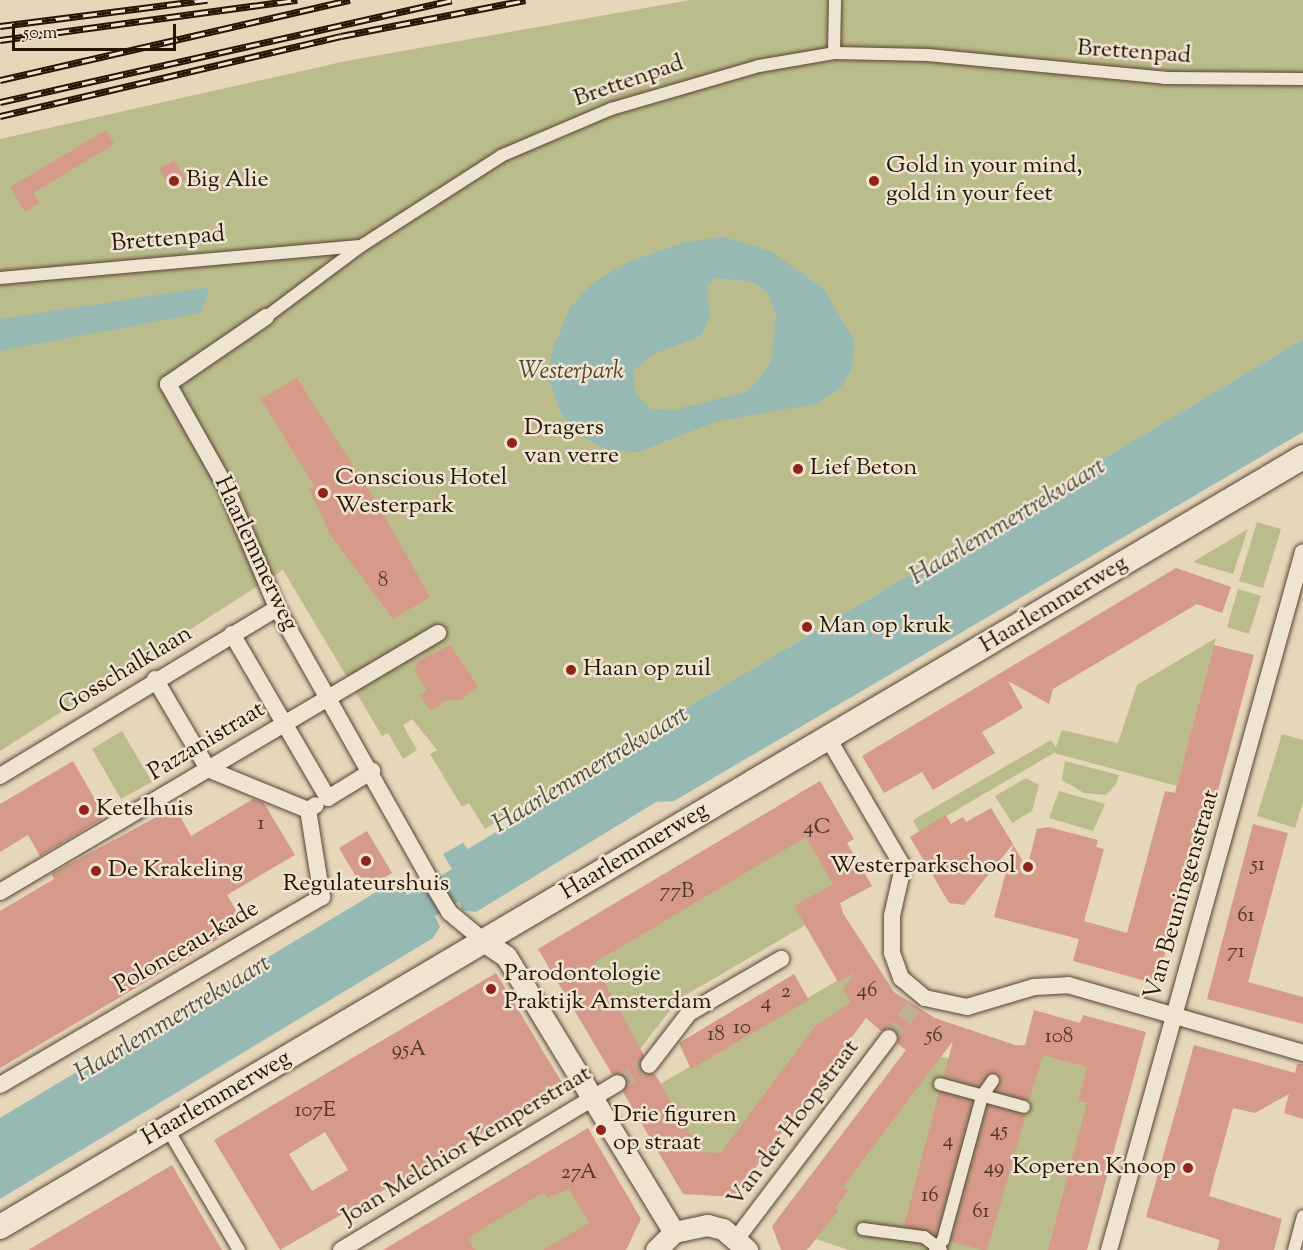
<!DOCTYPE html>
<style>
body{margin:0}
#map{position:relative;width:1303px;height:1250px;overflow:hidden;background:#e6d6ba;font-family:"Sorts Mill Goudy",serif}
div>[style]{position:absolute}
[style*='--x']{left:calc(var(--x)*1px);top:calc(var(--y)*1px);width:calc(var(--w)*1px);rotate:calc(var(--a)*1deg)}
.green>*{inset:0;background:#bbbc8c}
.water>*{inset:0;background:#96b9b3}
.building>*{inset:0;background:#d59a89}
.minor-tunnel>*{height:16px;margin-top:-8px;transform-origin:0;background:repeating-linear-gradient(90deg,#c0af95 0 16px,transparent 0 24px)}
.roads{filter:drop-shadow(0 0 2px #574431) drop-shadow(0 0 2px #574431)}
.pedestrian>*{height:12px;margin:-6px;padding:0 6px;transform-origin:6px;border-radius:6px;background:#efe4d2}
.minor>*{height:16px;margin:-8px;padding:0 8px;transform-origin:8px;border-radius:8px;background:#efe4d2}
.tertiary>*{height:21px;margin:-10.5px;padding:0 10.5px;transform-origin:10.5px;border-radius:10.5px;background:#efe4d2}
.secondary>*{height:24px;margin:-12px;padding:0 12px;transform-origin:12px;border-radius:12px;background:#efe4d2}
.rail>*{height:7px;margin-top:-3.5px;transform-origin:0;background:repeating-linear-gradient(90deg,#efe4d2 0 14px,#271403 0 28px);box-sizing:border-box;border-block:2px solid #271403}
.dots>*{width:16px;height:16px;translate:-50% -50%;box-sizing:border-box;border:3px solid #efe4d2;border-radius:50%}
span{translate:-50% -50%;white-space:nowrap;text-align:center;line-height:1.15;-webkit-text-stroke:5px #efe4d2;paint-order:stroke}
.number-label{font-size:21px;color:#523624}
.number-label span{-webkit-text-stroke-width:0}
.street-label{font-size:24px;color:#271403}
.poi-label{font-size:24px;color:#271403}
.left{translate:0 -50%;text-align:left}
.right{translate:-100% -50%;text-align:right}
.park-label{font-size:24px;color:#53462c;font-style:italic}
.water-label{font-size:26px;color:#4e4e41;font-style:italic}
.scale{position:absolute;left:12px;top:24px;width:164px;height:27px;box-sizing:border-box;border:3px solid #271403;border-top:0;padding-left:8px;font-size:18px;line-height:21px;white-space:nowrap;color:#271403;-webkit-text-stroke:4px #efe4d2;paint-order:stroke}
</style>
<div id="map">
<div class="green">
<div style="clip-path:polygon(690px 0,1303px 0,1303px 339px,485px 829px,469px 803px,462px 807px,430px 754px,437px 750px,412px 719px,403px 725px,417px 750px,403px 759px,388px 733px,382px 736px,283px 570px,0 751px,0 139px,346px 61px)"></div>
<div style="clip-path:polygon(1257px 522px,1281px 529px,1263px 588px,1239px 581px)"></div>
<div style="clip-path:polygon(1248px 529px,1233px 574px,1193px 562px)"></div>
<div style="clip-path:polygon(1238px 589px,1261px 596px,1249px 634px,1227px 627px)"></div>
<div style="clip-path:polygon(1216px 638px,1177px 786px,1054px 753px,919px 832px,913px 820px,1051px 740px,1056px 747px,1062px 730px,1118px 743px,1137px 685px)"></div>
<div style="clip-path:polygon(122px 731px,152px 782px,121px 799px,92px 749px)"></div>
<div style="clip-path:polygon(1282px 734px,1303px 740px,1303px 802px,1295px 828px,1257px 816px)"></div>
<div style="clip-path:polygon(1065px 761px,1119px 775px,1116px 784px,1106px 795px,1084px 793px,1062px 780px)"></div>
<div style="clip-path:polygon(1026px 778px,1039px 785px,1032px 811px,1012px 823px,995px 796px)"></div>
<div style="clip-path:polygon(1059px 791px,1105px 804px,1093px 831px,1049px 818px)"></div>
<div style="clip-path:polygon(823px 812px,859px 878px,821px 916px,679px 999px,636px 1054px,581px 955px)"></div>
<div style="clip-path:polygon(854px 971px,868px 999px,726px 1178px,697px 1177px,655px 1087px)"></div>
<div style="clip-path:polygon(1053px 1031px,1124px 1043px,1063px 1250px,849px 1250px,804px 1235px,933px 1055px,1030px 1075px)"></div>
<div style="clip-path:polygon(589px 1164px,611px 1250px,439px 1250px)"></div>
</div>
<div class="water">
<div style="clip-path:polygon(evenodd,724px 237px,770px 251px,823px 288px,854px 340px,852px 369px,841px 387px,816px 404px,718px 421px,638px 452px,607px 450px,578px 434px,561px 413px,549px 380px,553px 348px,570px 308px,590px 285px,628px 262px,685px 242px,724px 237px,715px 278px,750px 281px,767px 292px,776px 315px,771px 362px,749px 391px,673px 410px,651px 409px,636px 395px,633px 371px,652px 355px,701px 336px,710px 316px,707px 286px,715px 278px)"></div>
<div style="clip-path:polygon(210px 287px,201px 313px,0 351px,0 319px)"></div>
<div style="clip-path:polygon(1303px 339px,1303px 432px,674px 801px,656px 802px,476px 912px,462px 910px,459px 902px,435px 916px,440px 927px,433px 938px,0 1199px,0 1118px,398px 879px,407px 895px,444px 874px,452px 869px,443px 854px,463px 843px,468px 849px,533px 810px,528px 803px)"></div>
</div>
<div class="building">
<div style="clip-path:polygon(106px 130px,114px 144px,33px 193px,39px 203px,25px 212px,10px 187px)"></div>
<div style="clip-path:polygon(174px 160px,186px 179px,170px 188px,159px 169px)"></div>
<div style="clip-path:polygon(297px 378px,379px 506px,430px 597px,393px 619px,331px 536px,309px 489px,314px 486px,261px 399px)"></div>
<div style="clip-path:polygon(1176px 568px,1231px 587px,1222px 613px,1197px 604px,1053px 689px,1049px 704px,1008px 681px,1023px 708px,982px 732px,995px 753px,933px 790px,922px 772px,884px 793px,862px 756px)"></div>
<div style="clip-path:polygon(450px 645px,478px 686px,461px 700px,447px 700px,430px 711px,420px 695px,427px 691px,415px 671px,417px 662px)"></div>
<div style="clip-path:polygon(1214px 645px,1254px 655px,1214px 805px,1205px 802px,1157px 984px,1073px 961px,1079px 939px,994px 917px,1013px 845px,1027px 868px,1037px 829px,1048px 827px,1098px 840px,1096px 847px,1104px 849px,1084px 921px,1127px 933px,1165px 791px,1175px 793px)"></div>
<div style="clip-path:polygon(73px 761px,105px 817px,40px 856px,28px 835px,0 852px,0 804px)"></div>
<div style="clip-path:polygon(evenodd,820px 781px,854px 839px,847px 843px,872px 886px,840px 903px,843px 913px,894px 992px,935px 1018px,1015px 1045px,1025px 1045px,1034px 1010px,1080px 1023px,1083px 1015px,1146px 1032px,1087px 1250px,1048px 1250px,1087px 1103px,1078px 1101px,1087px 1067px,1043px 1055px,1029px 1101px,996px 1091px,1001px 1080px,994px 1072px,979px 1086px,944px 1076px,953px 1041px,843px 1187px,848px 1191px,835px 1208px,839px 1210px,807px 1250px,781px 1250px,772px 1226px,906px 1050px,898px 1044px,896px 1030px,881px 1031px,866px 1018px,734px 1197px,683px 1194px,623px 1092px,627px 1078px,612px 1074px,538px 949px,820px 781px,806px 837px,833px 884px,794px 906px,838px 982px,854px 973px,843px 989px,851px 1002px,815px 1026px,721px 1153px,701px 1152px,655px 1074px,640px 1070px,644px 1055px,594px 963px,806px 837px)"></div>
<div style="clip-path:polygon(253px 799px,264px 803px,295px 855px,227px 895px,244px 924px,0 1068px,0 911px,54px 879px,51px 874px,175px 807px,191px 836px)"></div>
<div style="clip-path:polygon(991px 808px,1013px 844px,964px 905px,949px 903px,910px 837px,946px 815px,951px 824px,963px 817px,966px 822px)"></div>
<div style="clip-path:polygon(1253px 824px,1288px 833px,1248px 982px,1303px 997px,1303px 1024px,1207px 999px)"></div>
<div style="clip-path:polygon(367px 831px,392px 873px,364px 890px,339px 848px)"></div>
<div style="clip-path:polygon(evenodd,496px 973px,564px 1086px,280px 1250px,214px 1140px,496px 973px,325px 1132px,348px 1170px,312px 1191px,289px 1154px,325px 1132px)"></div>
<div style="clip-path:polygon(794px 974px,809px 1000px,691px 1069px,679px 1043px)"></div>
<div style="clip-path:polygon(1194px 1045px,1295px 1073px,1297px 1064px,1303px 1064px,1303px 1119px,1284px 1113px,1289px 1094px,1255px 1113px,1233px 1108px,1209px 1196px,1282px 1219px,1274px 1250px,1217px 1250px,1220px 1240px,1146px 1217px)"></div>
<div style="clip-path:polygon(939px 1092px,972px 1101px,936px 1236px,904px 1226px)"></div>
<div style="clip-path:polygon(988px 1106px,1026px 1115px,987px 1250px,983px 1250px,951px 1242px)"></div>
<div style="clip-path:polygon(588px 1128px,641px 1219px,626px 1250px,543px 1250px,589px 1223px,569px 1189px,547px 1198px,544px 1192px,480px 1230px,468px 1239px,475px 1250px,383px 1250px)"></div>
<div style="clip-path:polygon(172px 1165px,222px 1250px,28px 1250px,162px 1171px)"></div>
</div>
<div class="minor-tunnel">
<div style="--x:889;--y:1038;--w:42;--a:-51.8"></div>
<div style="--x:618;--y:1083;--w:36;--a:-30"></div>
</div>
<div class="roads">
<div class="pedestrian">
<div style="--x:834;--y:53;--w:53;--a:-88.9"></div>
<div style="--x:0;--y:278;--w:361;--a:-5.1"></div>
<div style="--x:266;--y:317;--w:119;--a:-36.8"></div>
<div style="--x:361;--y:246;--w:166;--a:-32.7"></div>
<div style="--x:501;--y:156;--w:120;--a:-23.1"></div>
<div style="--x:611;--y:109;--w:154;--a:-16.2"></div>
<div style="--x:759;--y:66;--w:76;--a:-9.8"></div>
<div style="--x:834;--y:53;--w:94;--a:1.2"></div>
<div style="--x:928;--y:55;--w:238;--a:5.5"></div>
<div style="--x:1165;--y:78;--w:138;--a:0.4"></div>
<div style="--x:940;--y:1084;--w:87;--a:15.3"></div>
<div style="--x:167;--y:1128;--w:142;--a:59.5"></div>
<div style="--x:863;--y:1229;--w:62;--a:7.5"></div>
<div style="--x:924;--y:1237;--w:21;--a:37"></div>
<div style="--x:935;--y:1250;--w:13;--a:-51"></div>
<div style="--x:943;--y:1240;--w:149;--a:-74.8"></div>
<div style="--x:982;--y:1096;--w:19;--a:-55"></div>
<div style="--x:1294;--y:1250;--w:35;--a:-75"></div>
</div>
<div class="minor">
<div style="--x:266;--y:317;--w:119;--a:145.6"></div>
<div style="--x:168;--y:384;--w:118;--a:60.6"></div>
<div style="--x:226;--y:487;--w:131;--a:67.1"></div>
<div style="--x:277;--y:608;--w:312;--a:60.6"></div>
<div style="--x:430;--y:880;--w:37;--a:59"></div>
<div style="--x:449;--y:912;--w:47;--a:39.8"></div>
<div style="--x:232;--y:634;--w:190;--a:59.7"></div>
<div style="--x:328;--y:798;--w:52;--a:-31.5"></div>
<div style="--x:155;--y:679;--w:104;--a:59.5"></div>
<div style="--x:208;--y:769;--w:108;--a:22.3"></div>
<div style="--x:308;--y:810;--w:9;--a:-32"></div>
<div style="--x:828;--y:738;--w:149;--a:59.8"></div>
<div style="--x:903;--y:867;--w:50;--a:102.7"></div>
<div style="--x:892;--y:916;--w:37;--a:90"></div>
<div style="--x:892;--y:953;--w:27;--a:70"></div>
<div style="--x:901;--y:978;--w:31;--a:40"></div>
<div style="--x:925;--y:998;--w:43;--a:12.1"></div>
<div style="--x:967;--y:1007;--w:70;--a:-16.6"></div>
<div style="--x:1034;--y:987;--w:34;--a:-3"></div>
<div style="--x:1068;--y:985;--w:245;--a:16.1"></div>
<div style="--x:0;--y:776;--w:324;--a:-31.2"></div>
<div style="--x:0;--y:892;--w:509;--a:-30.6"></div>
<div style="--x:649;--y:1065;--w:66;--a:-52.4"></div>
<div style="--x:689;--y:1013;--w:107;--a:-30.4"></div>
<div style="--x:0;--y:1085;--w:373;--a:-30.3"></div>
<div style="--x:322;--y:897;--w:88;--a:-99.1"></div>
<div style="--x:737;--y:1238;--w:251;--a:-52.8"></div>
<div style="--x:341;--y:1250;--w:323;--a:-31.1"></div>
<div style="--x:1109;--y:1250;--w:724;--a:-74.47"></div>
</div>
<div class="tertiary">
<div style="--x:485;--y:942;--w:25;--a:34"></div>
<div style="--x:506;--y:956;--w:323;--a:58.7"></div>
<div style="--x:656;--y:1250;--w:25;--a:-45"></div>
<div style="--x:674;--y:1232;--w:34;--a:-12"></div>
<div style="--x:707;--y:1225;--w:16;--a:14"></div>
<div style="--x:723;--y:1229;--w:32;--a:41"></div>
</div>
<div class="secondary">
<div style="--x:0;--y:1227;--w:1514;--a:-30.58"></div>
</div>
</div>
<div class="rail">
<div style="--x:0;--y:26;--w:209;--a:-7.2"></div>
<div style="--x:0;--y:40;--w:300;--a:-7.7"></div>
<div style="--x:0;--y:80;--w:359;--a:-12.9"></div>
<div style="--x:0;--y:102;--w:463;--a:-12.7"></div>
<div style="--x:0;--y:116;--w:350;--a:-13.2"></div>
<div style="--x:341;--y:36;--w:188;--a:-11"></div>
</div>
<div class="dots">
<div style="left:174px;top:181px;background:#8f2418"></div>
<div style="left:874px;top:181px;background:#8f2418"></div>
<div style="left:512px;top:443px;background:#8f2418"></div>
<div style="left:798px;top:469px;background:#8f2418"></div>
<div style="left:323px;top:493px;background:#8f2418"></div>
<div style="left:807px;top:627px;background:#8f2418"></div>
<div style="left:571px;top:670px;background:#8f2418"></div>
<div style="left:84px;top:810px;background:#8f2418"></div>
<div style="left:366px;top:861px;background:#8f2418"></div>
<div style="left:1028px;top:867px;background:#8f2418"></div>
<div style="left:96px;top:871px;background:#8f2418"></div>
<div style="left:491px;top:989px;background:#8f2418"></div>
<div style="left:601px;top:1130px;background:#8f2418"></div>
<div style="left:1188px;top:1168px;background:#8f2418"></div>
</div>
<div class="number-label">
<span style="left:383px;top:581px">8</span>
<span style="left:261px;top:824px">1</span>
<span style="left:817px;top:828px">4C</span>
<span style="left:1258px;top:865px">51</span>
<span style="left:677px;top:892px">77B</span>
<span style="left:1246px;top:916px">61</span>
<span style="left:1236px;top:952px">71</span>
<span style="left:867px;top:991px">46</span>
<span style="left:786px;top:992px">2</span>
<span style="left:766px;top:1003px">4</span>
<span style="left:742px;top:1028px">10</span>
<span style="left:716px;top:1035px">18</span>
<span style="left:934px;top:1036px">56</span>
<span style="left:1059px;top:1037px">108</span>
<span style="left:409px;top:1050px">95A</span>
<span style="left:315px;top:1111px">107E</span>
<span style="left:999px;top:1131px">45</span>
<span style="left:948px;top:1141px">4</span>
<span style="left:994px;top:1168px">49</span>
<span style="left:579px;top:1173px">27A</span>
<span style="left:930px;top:1196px">16</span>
<span style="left:981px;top:1212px">61</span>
</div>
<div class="street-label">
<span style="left:1134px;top:53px;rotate:4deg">Brettenpad</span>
<span style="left:629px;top:82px;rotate:-19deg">Brettenpad</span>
<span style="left:168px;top:240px;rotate:-5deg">Brettenpad</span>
<span style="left:255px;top:554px;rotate:65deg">Haarlemmerweg</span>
<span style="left:1054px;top:605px;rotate:-31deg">Haarlemmerweg</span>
<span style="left:126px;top:671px;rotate:-31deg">Gosschalklaan</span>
<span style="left:207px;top:742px;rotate:-31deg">Pazzanistraat</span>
<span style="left:635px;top:852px;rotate:-31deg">Haarlemmerweg</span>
<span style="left:1183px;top:895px;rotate:-74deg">Van Beuningenstraat</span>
<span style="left:187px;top:948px;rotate:-30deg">Polonceau-kade</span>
<span style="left:217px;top:1099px;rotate:-30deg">Haarlemmerweg</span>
<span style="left:794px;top:1124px;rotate:-53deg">Van der Hoopstraat</span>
<span style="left:467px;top:1146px;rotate:-31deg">Joan Melchior Kemperstraat</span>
</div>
<div class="poi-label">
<span class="left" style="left:886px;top:181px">Gold in your mind,<br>gold in your feet</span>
<span class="left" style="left:186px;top:181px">Big Alie</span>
<span class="left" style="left:524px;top:443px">Dragers<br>van verre</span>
<span class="left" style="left:810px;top:469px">Lief Beton</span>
<span class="left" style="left:335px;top:493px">Conscious Hotel<br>Westerpark</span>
<span class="left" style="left:819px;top:627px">Man op kruk</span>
<span class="left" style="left:583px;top:670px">Haan op zuil</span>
<span class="left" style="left:96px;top:810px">Ketelhuis</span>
<span class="right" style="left:1016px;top:867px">Westerparkschool</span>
<span class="left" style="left:108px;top:871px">De Krakeling</span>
<span style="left:366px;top:885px">Regulateurshuis</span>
<span class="left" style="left:504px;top:989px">Parodontologie<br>Praktijk Amsterdam</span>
<span class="left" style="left:613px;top:1130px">Drie figuren<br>op straat</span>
<span class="right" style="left:1176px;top:1168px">Koperen Knoop</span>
</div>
<div class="park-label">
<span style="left:571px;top:373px">Westerpark</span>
</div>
<div class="water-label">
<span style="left:1008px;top:522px;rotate:-31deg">Haarlemmertrekvaart</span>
<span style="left:591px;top:770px;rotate:-31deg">Haarlemmertrekvaart</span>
<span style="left:173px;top:1019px;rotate:-31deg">Haarlemmertrekvaart</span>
</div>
<div class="scale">50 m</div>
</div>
